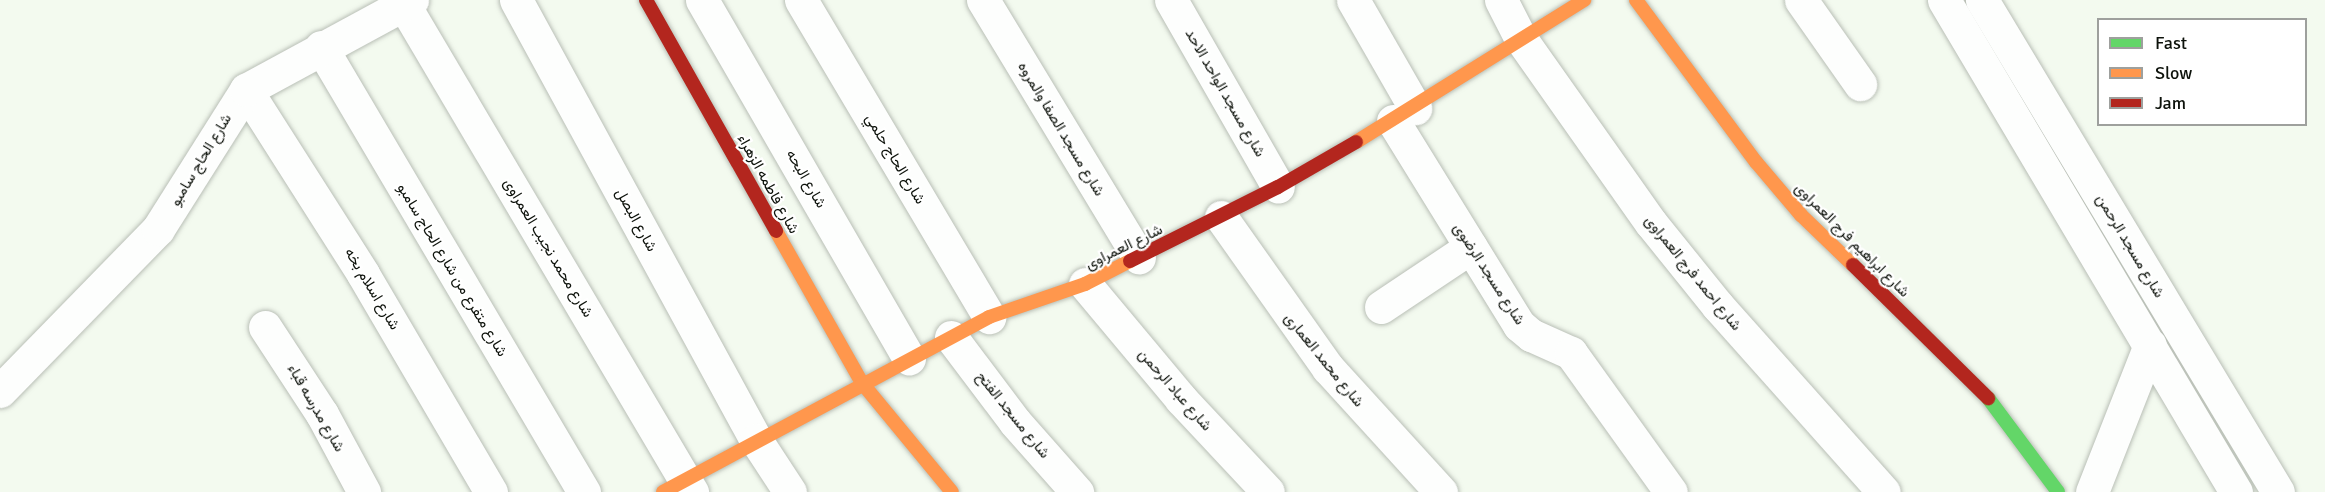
<!DOCTYPE html>
<meta charset="utf-8">
<style>
body{margin:0}
#map{position:relative;width:2325px;height:492px;overflow:hidden;background:#f3faef;font-family:Signika,Vazirmatn,sans-serif}
div>[style]{position:absolute}
[style*='--x']{left:calc(var(--x)*1px);top:calc(var(--y)*1px);width:calc(var(--w)*1px);rotate:calc(var(--a)*1deg)}
.roads{filter:drop-shadow(0 0 2px #b9bfb6) drop-shadow(0 0 2px #b9bfb6)}
.street>*{height:33px;margin:-16.5px;padding:0 16.5px;transform-origin:16.5px;border-radius:16.5px;background:#fdfefd}
.fast>*{height:14px;margin:-7px;padding:0 7px;transform-origin:7px;border-radius:7px;background:#63d668}
.slow>*{height:14px;margin:-7px;padding:0 7px;transform-origin:7px;border-radius:7px;background:#ff974d}
.jam>*{height:14px;margin:-7px;padding:0 7px;transform-origin:7px;border-radius:7px;background:#b3261e}
span{translate:-50% -50%;white-space:nowrap;text-align:center;line-height:1.15;-webkit-text-stroke:4.5px #fff;paint-order:stroke}
.street-label{font-size:15px;color:#0d120b}
.legend{position:absolute;left:2097px;top:18px;width:210px;height:108px;box-sizing:border-box;background:#fff;border:2px solid #9ea09d;margin:0;padding:8px 10px;list-style:none;font-size:18px;color:#0d120b}
.legend li{display:flex;align-items:center;gap:12px;height:30px}
.legend b{width:30px;border:2px solid #9ea09d}
</style>
<div id="map">
<div class="roads">
<div class="street">
<div style="--x:516;--y:0;--w:501;--a:61.39"></div>
<div style="--x:756;--y:440;--w:62;--a:56.8"></div>
<div style="--x:702;--y:0;--w:414;--a:60"></div>
<div style="--x:801;--y:0;--w:369;--a:59.3"></div>
<div style="--x:983;--y:0;--w:301;--a:58.8"></div>
<div style="--x:1171;--y:0;--w:215;--a:60.2"></div>
<div style="--x:1353;--y:0;--w:125;--a:60.1"></div>
<div style="--x:1501;--y:0;--w:44;--a:62.9"></div>
<div style="--x:1521;--y:39;--w:225;--a:54.8"></div>
<div style="--x:1651;--y:223;--w:107;--a:51.1"></div>
<div style="--x:1718;--y:306;--w:249;--a:48.3"></div>
<div style="--x:1801;--y:0;--w:103;--a:54.9"></div>
<div style="--x:1944;--y:0;--w:572;--a:59.31"></div>
<div style="--x:1982;--y:0;--w:574;--a:58.97"></div>
<div style="--x:404;--y:5;--w:566;--a:59.4"></div>
<div style="--x:321;--y:47;--w:517;--a:59.42"></div>
<div style="--x:246;--y:90;--w:218;--a:57.5"></div>
<div style="--x:363;--y:274;--w:253;--a:59.6"></div>
<div style="--x:1393;--y:121;--w:240;--a:58.3"></div>
<div style="--x:1519;--y:325;--w:16;--a:40"></div>
<div style="--x:1531;--y:335;--w:44;--a:24.2"></div>
<div style="--x:1571;--y:353;--w:171;--a:54.3"></div>
<div style="--x:1221;--y:217;--w:185;--a:54.7"></div>
<div style="--x:1328;--y:368;--w:168;--a:47.7"></div>
<div style="--x:1085;--y:284;--w:150;--a:50.1"></div>
<div style="--x:1181;--y:399;--w:127;--a:46.9"></div>
<div style="--x:1381;--y:307;--w:108;--a:-33.7"></div>
<div style="--x:265;--y:327;--w:104;--a:56.8"></div>
<div style="--x:322;--y:414;--w:89;--a:61.7"></div>
<div style="--x:951;--y:337;--w:106;--a:53"></div>
<div style="--x:1015;--y:422;--w:94;--a:48.5"></div>
<div style="--x:0;--y:391;--w:226;--a:-45.7"></div>
<div style="--x:158;--y:229;--w:165;--a:-57.7"></div>
<div style="--x:246;--y:90;--w:189;--a:-28.5"></div>
<div style="--x:2092;--y:492;--w:158;--a:-68.5"></div>
</div>
<div class="fast">
<div style="--x:1988;--y:398;--w:117;--a:53.3"></div>
</div>
<div class="slow">
<div style="--x:1636;--y:0;--w:202;--a:53.5"></div>
<div style="--x:1756;--y:162;--w:70;--a:49.7"></div>
<div style="--x:1801;--y:215;--w:72;--a:43.9"></div>
<div style="--x:1356;--y:142;--w:269;--a:-31.9"></div>
<div style="--x:776;--y:231;--w:175;--a:60.5"></div>
<div style="--x:862;--y:383;--w:141;--a:50.5"></div>
<div style="--x:663;--y:492;--w:370;--a:-28.2"></div>
<div style="--x:989;--y:317;--w:102;--a:-19"></div>
<div style="--x:1085;--y:284;--w:51;--a:-27.1"></div>
</div>
<div class="jam">
<div style="--x:646;--y:0;--w:265;--a:60.6"></div>
<div style="--x:1130;--y:261;--w:165;--a:-26.6"></div>
<div style="--x:1278;--y:187;--w:90;--a:-30"></div>
<div style="--x:1853;--y:265;--w:190;--a:44.6"></div>
</div>
</div>
<div class="street-label">
<span style="left:1225px;top:93px;rotate:60deg">شارع مسجد الواحد الاحد</span>
<span style="left:1061px;top:129px;rotate:59deg">شارع مسجد الصفا والمروه</span>
<span style="left:895px;top:159px;rotate:59deg">شارع الحاج حلمي</span>
<span style="left:201px;top:160px;rotate:-59deg">شارع الحاج سامبو</span>
<span style="left:806px;top:179px;rotate:60deg">شارع البحه</span>
<span style="left:768px;top:184px;rotate:61deg">شارع فاطمه الزهراء</span>
<span style="left:636px;top:220px;rotate:61deg">شارع البصل</span>
<span style="left:1852px;top:240px;rotate:45deg">شارع ابراهيم فرج العمراوى</span>
<span style="left:2130px;top:246px;rotate:59deg">شارع مسجد الرحمن</span>
<span style="left:1124px;top:247px;rotate:-26deg">شارع العمراوى</span>
<span style="left:548px;top:248px;rotate:59deg">شارع محمد نجيب العمراوى</span>
<span style="left:452px;top:270px;rotate:59deg">شارع متفرع من شارع الحاج سامبو</span>
<span style="left:1693px;top:273px;rotate:51deg">شارع احمد فرج العمراوى</span>
<span style="left:1489px;top:274px;rotate:57deg">شارع مسجد الرضوى</span>
<span style="left:372px;top:289px;rotate:59deg">شارع اسلام بخه</span>
<span style="left:1324px;top:360px;rotate:51deg">شارع محمد العمارى</span>
<span style="left:1175px;top:390px;rotate:49deg">شارع عباد الرحمن</span>
<span style="left:316px;top:408px;rotate:60deg">شارع مدرسه قباء</span>
<span style="left:1013px;top:415px;rotate:51deg">شارع مسجد الفتح</span>
</div>
<ul class="legend">
<li><b style="height:8px;background:#63d668"></b>Fast</li>
<li><b style="height:8px;background:#ff974d"></b>Slow</li>
<li><b style="height:8px;background:#b3261e"></b>Jam</li>
</ul>
</div>
